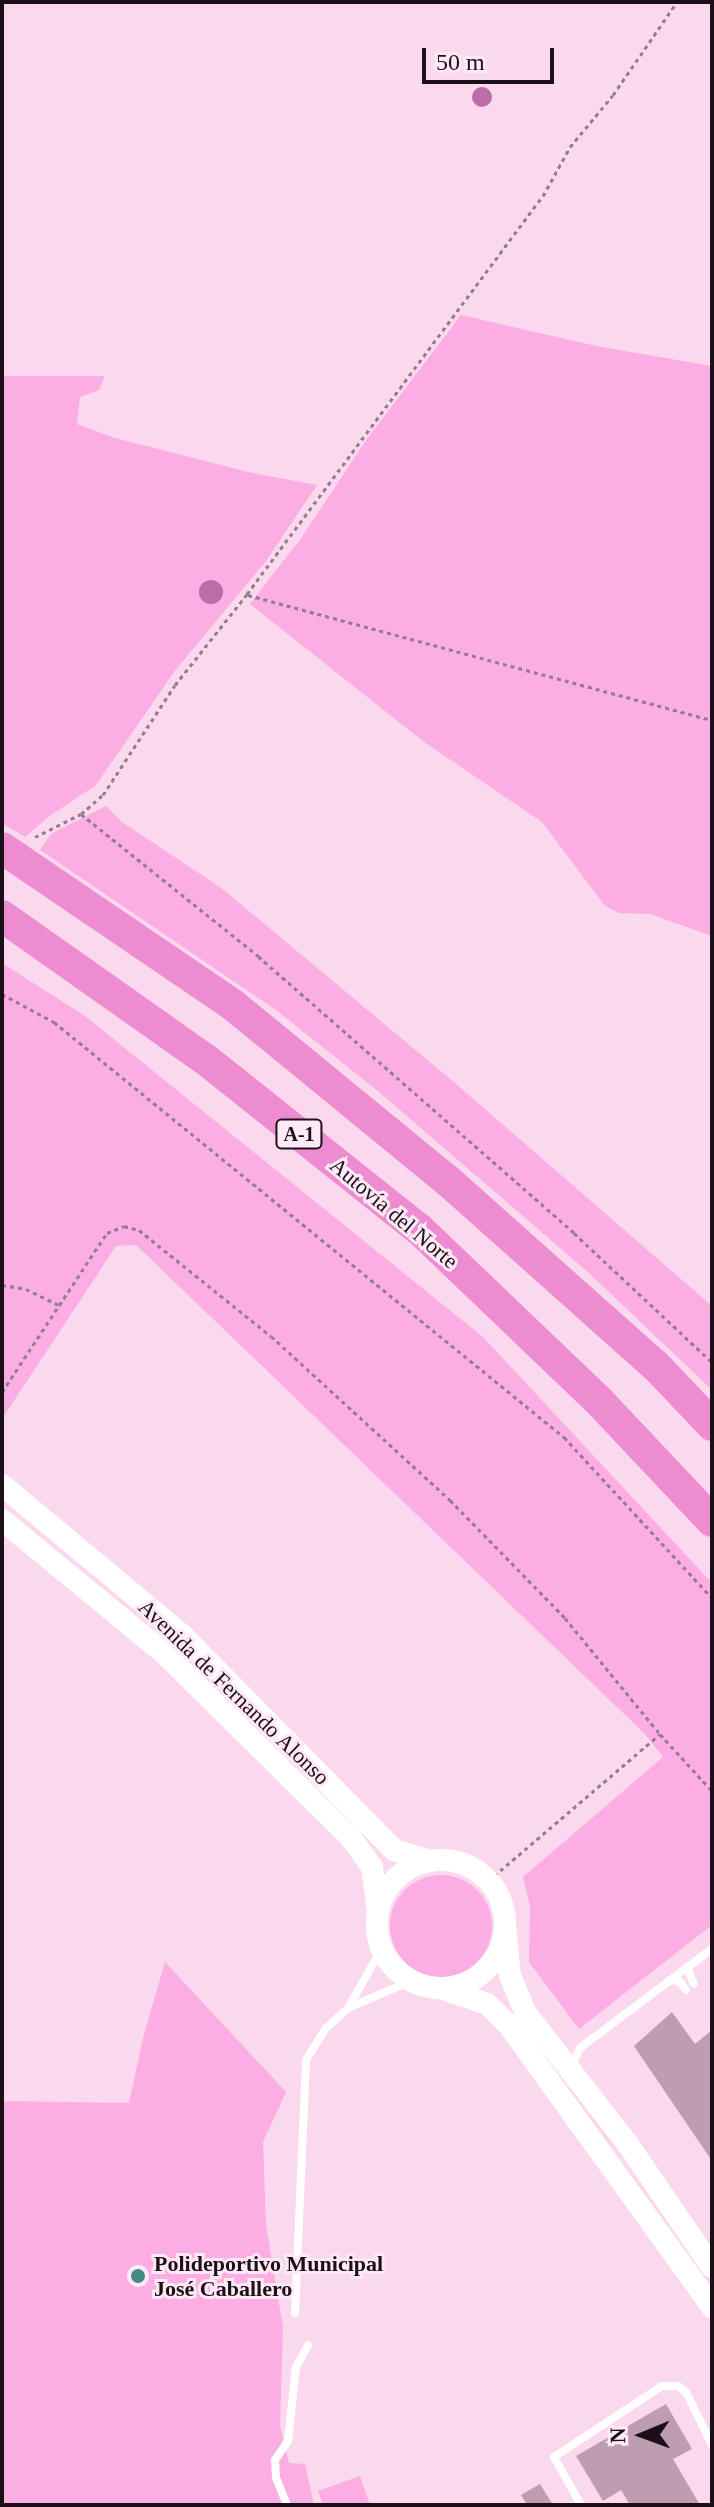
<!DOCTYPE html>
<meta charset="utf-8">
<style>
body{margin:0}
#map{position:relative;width:714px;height:2507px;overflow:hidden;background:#fad8ee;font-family:Georgia,serif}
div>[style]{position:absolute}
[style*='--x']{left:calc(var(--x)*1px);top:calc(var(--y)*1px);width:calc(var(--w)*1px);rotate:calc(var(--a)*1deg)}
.green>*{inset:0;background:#fcade3}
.round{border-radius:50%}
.water>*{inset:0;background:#bd6da6}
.building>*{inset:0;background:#be9db3}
.path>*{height:3px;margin-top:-1.5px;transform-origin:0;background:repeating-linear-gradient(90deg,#947c8c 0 4px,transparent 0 8px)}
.service>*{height:8px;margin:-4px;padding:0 4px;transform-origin:4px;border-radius:4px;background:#fff}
.tertiary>*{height:22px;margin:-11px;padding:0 11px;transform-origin:11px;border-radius:11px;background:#fff}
.tertiary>.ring{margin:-11px;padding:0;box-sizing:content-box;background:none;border:22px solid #fff;border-radius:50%}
.motorway>*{height:32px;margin:-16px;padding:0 16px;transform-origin:16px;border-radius:16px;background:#ed8cd1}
.dots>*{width:22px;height:22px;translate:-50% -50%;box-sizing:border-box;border:4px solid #ffe9f7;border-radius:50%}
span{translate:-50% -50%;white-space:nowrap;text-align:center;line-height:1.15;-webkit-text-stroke:6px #ffe9f7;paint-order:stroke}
.shield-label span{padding:2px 6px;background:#ffe9f7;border:2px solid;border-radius:6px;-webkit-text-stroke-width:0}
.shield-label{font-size:20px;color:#1c1018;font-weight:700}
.street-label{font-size:22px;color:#1c1018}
.poi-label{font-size:22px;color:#1c1018;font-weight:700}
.left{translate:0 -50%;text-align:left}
.frame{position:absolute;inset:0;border:4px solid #1c1018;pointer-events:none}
.north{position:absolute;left:602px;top:2395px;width:80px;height:80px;-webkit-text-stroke:6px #ffe9f7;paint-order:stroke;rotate:269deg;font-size:22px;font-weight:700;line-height:32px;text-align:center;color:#1c1018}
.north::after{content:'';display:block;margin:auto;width:28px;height:36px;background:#1c1018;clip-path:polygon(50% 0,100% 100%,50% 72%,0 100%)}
.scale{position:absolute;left:422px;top:48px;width:132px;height:36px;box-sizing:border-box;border:4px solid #1c1018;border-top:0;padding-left:10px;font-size:24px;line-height:28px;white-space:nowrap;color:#1c1018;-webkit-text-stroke:6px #ffe9f7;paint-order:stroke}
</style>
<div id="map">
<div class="green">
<div style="clip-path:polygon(461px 315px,596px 346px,712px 366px,712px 936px,650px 914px,619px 913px,605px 906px,542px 822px,424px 742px,250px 604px,302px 537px,367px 439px)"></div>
<div style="clip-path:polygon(2px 376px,105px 376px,99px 390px,80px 397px,77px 424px,115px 438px,248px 472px,317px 485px,266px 561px,174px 672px,96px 785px,47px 818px,25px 837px,2px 823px)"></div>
<div style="clip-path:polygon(106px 806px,122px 822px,220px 887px,455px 1083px,712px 1306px,712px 1390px,589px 1273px,379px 1092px,276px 1010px,40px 850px,51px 834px)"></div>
<div style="clip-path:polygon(2px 963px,85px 1016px,483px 1337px,712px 1583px,712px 1925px,579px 2029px,529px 1962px,530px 1906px,523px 1877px,663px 1757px,645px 1734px,136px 1245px,116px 1246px,2px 1419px)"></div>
<div class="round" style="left:390px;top:1875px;width:102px;height:102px"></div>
<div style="clip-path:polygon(165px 1962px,286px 2092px,263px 2142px,266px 2225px,283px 2327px,280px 2426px,289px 2463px,305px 2464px,314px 2505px,2px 2505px,2px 2101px,129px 2103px,143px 2038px)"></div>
<div style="clip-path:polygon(360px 2476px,370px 2505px,323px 2505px,318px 2491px)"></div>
</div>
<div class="water">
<div class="round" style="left:472px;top:87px;width:20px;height:20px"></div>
<div class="round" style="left:199px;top:580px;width:24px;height:24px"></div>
</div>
<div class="building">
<div style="clip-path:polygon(672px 2012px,695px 2044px,712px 2030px,712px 2161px,634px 2046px)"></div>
<div style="clip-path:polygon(666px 2404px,692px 2449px,673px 2459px,700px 2505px,630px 2505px,621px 2490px,603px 2501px,576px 2456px)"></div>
<div style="clip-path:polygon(540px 2484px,553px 2505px,527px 2505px,521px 2495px)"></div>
</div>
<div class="path">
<div style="--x:248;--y:595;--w:481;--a:15.1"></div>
<div style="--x:81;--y:814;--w:227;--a:38.7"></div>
<div style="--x:258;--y:956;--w:420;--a:41.2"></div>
<div style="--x:574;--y:1233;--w:189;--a:43.1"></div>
<div style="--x:35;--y:837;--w:51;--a:-26.6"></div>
<div style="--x:81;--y:814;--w:29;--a:-41"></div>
<div style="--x:103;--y:795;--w:131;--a:-56.8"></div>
<div style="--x:175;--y:685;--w:116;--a:-51.6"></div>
<div style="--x:247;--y:594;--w:496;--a:-53.4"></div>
<div style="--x:543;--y:196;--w:56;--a:-61.1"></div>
<div style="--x:570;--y:147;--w:67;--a:-50.4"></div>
<div style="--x:613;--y:95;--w:113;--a:-55.5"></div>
<div style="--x:2;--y:994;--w:59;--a:28.3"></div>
<div style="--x:54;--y:1022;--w:658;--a:39.14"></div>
<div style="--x:564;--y:1437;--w:219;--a:47.4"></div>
<div style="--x:2;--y:1285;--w:24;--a:9"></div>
<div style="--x:26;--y:1289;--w:37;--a:26"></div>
<div style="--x:2;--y:1392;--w:191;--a:-56.6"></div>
<div style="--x:107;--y:1233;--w:18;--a:-22"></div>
<div style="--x:124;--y:1226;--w:16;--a:15"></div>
<div style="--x:139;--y:1230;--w:169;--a:38.8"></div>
<div style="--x:271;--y:1336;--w:243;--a:42.5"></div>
<div style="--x:450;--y:1500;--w:165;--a:45.7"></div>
<div style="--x:565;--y:1618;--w:150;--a:50.7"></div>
<div style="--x:660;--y:1734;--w:77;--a:47.6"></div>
<div style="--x:488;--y:1881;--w:226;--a:-40.5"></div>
</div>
<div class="service">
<div style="--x:687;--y:1967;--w:18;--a:68"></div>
<div style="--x:670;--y:1980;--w:10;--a:11"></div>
<div style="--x:680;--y:1982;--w:10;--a:53"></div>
<div style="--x:348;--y:2008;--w:69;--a:-23.2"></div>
<div style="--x:571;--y:2066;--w:20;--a:-63"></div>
<div style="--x:580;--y:2048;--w:165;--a:-36.9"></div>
<div style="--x:295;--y:2313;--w:253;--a:-87.5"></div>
<div style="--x:306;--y:2060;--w:36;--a:-58"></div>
<div style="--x:325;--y:2029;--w:31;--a:-42"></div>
<div style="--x:348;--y:2008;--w:69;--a:-60.5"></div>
<div style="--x:287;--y:2505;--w:29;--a:-112"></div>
<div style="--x:276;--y:2478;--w:18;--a:-93"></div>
<div style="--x:275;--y:2460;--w:23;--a:-56"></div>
<div style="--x:288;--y:2441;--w:74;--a:-83.8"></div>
<div style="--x:296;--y:2367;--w:25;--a:-61"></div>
<div style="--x:581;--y:2505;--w:55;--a:-119.4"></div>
<div style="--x:554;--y:2457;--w:129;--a:-33.3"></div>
<div style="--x:662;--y:2386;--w:16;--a:0"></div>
<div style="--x:678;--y:2386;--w:10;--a:37"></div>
<div style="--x:686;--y:2392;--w:59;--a:63.9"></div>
</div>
<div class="tertiary">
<div style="--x:2;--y:1485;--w:236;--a:39.8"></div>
<div style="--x:183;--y:1636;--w:301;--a:45.4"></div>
<div style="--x:394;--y:1850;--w:38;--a:17"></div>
<div style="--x:2;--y:1520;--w:211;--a:39.4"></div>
<div style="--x:165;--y:1654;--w:262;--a:44.7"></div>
<div style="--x:351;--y:1838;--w:36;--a:54"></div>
<div style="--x:372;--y:1867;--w:44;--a:82.2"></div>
<div class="ring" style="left:377px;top:1860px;width:106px;height:106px"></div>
<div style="--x:505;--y:1927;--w:49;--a:84.2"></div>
<div style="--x:510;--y:1976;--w:39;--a:67"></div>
<div style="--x:525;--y:2012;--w:166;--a:52.1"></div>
<div style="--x:627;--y:2143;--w:150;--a:55.6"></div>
<div style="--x:440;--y:1988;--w:50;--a:18.8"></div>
<div style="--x:487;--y:2004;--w:29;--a:44"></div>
<div style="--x:508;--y:2024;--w:349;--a:54.2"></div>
</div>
<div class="motorway">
<div style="--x:2;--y:848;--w:279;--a:34.2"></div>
<div style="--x:233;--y:1005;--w:276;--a:39.3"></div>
<div style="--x:447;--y:1180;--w:281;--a:41.7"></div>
<div style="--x:657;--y:1367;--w:80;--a:46.5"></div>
<div style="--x:2;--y:916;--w:248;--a:35.2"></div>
<div style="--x:205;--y:1059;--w:273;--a:38.5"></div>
<div style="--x:419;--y:1229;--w:248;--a:43.7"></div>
<div style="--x:598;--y:1400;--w:166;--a:46.7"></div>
</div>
<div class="dots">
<div style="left:138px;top:2276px;background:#448b86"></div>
</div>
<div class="shield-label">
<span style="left:299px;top:1134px">A-1</span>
</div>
<div class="street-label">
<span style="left:394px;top:1213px;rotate:40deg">Autovía del Norte</span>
<span style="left:234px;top:1692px;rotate:44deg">Avenida de Fernando Alonso</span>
</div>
<div class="poi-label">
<span class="left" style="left:154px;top:2276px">Polideportivo Municipal<br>José Caballero</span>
</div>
<div class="frame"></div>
<div class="north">N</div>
<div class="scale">50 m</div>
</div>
